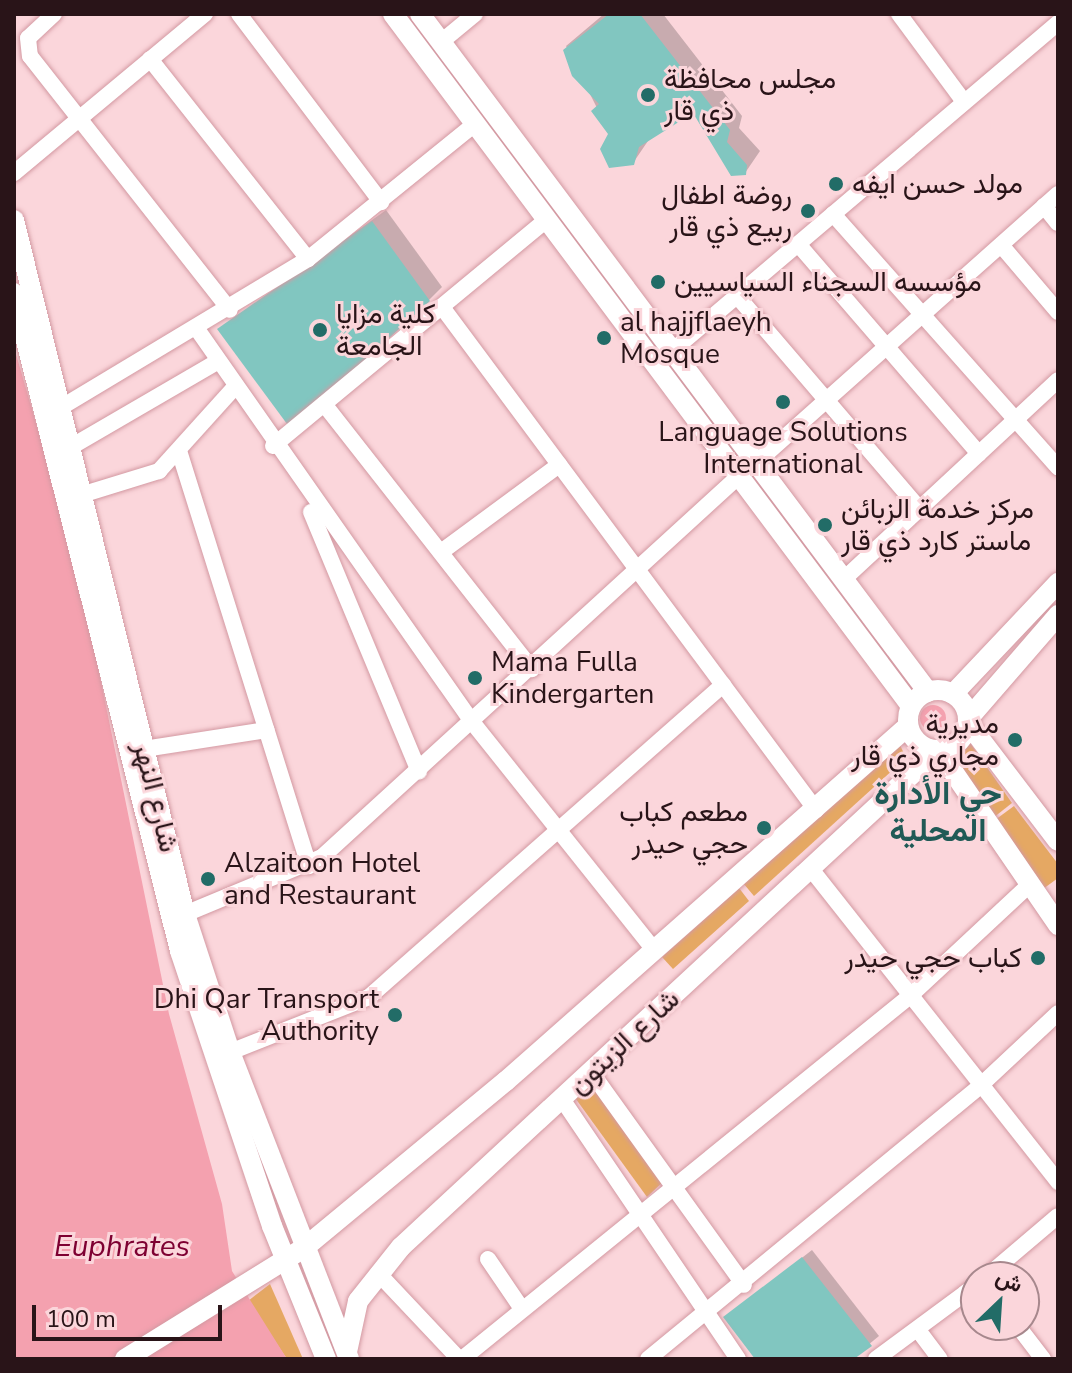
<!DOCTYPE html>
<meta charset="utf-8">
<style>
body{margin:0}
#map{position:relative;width:1072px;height:1373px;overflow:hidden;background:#fbd6db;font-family:"Nunito Sans",Vazirmatn,sans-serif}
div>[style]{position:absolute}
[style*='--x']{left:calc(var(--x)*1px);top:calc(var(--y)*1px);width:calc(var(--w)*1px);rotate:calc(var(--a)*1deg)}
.green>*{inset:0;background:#e5a863}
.water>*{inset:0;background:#f4a1af}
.round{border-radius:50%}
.shadow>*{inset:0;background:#0003}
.building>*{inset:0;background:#81c6c0}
.roads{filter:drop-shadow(0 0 2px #d399a2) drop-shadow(0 0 2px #d399a2)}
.minor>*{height:16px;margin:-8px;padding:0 8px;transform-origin:8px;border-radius:8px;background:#fff}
.major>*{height:20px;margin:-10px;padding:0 10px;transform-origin:10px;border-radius:10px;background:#fff}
.major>.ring{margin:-10px;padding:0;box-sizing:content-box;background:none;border:20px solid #fff;border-radius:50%}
.dots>*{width:22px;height:22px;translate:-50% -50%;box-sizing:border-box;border:4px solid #fbd6db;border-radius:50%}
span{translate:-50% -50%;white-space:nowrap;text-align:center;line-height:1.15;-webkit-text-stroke:6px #fbd6db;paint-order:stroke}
.poi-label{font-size:28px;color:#291418}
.left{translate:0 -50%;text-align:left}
.right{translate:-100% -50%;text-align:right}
.street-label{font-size:28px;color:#291418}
.water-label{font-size:30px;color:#7e0032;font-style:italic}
.quarter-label{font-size:32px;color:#205a56;font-weight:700}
.frame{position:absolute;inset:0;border:16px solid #291418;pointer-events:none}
.north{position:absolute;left:960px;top:1261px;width:80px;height:80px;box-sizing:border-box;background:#fbd6db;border:2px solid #a7888d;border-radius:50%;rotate:25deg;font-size:22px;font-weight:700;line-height:32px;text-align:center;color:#291418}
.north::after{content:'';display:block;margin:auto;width:28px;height:36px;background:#226c67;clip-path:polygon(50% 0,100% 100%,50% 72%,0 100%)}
.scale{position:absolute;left:32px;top:1305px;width:190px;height:36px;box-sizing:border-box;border:4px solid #291418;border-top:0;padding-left:10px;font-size:24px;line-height:28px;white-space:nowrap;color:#291418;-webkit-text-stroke:6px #fbd6db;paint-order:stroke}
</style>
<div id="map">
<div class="green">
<div style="clip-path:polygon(968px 740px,1012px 803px,993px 818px,947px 756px)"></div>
<div style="clip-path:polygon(900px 745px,906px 758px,754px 896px,743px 883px)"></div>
<div style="clip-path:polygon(1014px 806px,1058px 864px,1058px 878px,1043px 889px,995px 820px)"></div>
<div style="clip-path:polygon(739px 888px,749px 901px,673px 969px,662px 957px)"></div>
<div style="clip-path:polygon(593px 1082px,666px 1179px,647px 1197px,573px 1095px)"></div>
<div style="clip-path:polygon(270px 1284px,303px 1359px,287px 1359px,248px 1301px)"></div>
</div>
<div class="water">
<div style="clip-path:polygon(14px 347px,77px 564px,169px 1014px,222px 1204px,232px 1271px,287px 1359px,14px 1359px)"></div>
<div class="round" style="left:920px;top:705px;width:26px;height:26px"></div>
</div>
<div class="shadow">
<div style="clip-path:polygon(604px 14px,663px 14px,742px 116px,739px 128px,760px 151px,745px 173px,694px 110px,650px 138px,633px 163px,610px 134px,566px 46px)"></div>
<div style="clip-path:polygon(386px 210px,442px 287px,429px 300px,220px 329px)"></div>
<div style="clip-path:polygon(812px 1250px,879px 1336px,851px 1359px,758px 1359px,726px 1317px)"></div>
</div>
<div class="building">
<div style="clip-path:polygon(609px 14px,640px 14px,730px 130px,727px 142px,747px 165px,746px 175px,731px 176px,693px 113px,639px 147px,634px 165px,609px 168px,600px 149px,608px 134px,591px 111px,599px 104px,572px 76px,563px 50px)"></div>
<div style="clip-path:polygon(372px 221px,430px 301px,290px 428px,217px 329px)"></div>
<div style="clip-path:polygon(802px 1257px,872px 1346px,854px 1359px,755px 1359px,723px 1317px)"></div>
</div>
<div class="roads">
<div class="minor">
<div style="--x:54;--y:14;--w:35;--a:137"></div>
<div style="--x:28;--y:38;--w:18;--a:84"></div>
<div style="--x:30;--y:56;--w:323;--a:51.8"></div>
<div style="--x:239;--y:14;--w:236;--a:52.9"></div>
<div style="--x:899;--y:14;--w:109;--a:53.5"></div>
<div style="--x:441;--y:42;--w:44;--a:-39.5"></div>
<div style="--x:150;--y:59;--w:255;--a:51.7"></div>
<div style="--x:14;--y:173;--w:249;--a:-39.8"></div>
<div style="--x:1044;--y:206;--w:22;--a:51"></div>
<div style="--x:833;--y:214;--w:339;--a:48.4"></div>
<div style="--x:798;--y:244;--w:277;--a:49.2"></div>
<div style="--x:1001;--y:245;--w:88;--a:49.6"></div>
<div style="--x:738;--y:297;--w:279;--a:49.4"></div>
<div style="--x:442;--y:307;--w:627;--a:53.37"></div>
<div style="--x:197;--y:329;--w:481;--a:55"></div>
<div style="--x:473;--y:723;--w:290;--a:51.4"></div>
<div style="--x:672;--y:351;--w:507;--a:-40.36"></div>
<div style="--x:324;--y:404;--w:337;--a:51.9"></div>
<div style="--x:60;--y:408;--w:289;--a:-31"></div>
<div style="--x:308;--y:259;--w:215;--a:-39"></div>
<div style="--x:273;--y:446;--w:353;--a:-39.6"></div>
<div style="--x:69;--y:448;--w:171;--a:-30.2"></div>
<div style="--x:180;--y:454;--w:432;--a:72.6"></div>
<div style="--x:757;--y:462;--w:403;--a:-41.7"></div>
<div style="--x:81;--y:495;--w:82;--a:-17.1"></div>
<div style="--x:159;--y:471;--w:112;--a:-47.9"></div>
<div style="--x:311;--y:512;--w:281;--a:67.4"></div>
<div style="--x:441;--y:552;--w:147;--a:-36.4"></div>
<div style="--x:844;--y:579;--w:292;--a:-42.9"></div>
<div style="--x:144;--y:749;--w:124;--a:-8.8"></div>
<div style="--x:811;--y:869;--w:399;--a:51.7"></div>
<div style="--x:185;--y:914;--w:148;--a:-22.6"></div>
<div style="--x:322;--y:857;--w:565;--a:-42.42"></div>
<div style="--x:230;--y:1052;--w:149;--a:-21.6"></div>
<div style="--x:369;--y:997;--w:472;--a:-41.4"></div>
<div style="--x:591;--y:1072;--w:262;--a:54.3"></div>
<div style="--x:562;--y:1099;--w:314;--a:55.9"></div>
<div style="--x:488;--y:1259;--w:60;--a:55.8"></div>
<div style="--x:378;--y:1273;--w:118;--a:46.7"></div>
<div style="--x:986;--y:1277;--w:94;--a:-40.3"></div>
<div style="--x:1017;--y:1325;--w:43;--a:52.6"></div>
<div style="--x:918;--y:1330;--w:36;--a:53"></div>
<div style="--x:462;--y:1359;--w:577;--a:-39.02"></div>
<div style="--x:910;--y:996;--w:163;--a:-43"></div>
<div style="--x:648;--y:1359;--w:431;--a:-39.4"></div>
<div style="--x:981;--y:1085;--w:105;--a:-43.1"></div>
<div style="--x:876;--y:1359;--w:124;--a:-36.5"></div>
</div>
<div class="major">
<div style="--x:393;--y:14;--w:864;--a:53.18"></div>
<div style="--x:420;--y:14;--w:847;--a:53.16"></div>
<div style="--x:14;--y:220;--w:715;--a:76.16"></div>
<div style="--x:185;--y:914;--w:145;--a:71.9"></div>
<div style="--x:230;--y:1052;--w:329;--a:68.8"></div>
<div style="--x:14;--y:293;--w:679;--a:75.84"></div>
<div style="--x:180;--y:951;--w:290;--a:71.5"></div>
<div style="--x:272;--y:1226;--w:144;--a:67.9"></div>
<div class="ring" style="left:908px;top:690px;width:40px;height:40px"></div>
<div style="--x:953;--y:694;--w:153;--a:-46.6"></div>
<div style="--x:968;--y:719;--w:138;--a:-49.1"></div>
<div style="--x:968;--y:723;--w:148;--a:52.7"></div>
<div style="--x:939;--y:751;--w:211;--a:55.6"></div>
<div style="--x:347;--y:1352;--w:52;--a:-77.8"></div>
<div style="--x:358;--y:1301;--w:69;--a:-51.5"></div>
<div style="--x:401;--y:1247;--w:730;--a:-42.78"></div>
<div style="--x:125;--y:1359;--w:211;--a:-31.8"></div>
<div style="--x:304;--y:1248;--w:262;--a:-39.6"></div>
<div style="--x:506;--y:1081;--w:536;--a:-41.45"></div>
</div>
</div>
<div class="dots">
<div style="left:648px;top:95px;background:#226c67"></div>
<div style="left:836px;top:184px;background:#226c67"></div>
<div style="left:808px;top:211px;background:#226c67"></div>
<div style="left:658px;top:282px;background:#226c67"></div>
<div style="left:320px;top:330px;background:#226c67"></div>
<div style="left:604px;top:338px;background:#226c67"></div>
<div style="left:783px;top:402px;background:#226c67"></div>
<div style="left:825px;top:525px;background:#226c67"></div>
<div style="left:475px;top:678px;background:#226c67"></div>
<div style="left:1015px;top:740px;background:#226c67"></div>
<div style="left:764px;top:828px;background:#226c67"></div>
<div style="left:208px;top:879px;background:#226c67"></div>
<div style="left:1038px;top:958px;background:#226c67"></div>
<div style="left:395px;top:1015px;background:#226c67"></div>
</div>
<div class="poi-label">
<span class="left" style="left:664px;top:95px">مجلس محافظة<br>ذي قار</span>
<span class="left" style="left:852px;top:184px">مولد حسن ايفه</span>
<span class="right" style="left:792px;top:211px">روضة اطفال<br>ربيع ذي قار</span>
<span class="left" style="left:674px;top:282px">مؤسسه السجناء السياسيين</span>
<span class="left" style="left:336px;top:330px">كلية مزايا<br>الجامعة</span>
<span class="left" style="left:620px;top:338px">al hajjflaeyh<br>Mosque</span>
<span style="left:783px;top:448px">Language Solutions<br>International</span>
<span class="left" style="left:841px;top:525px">مركز خدمة الزبائن<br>ماستر كارد ذي قار</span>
<span class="left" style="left:491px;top:678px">Mama Fulla<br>Kindergarten</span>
<span class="right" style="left:999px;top:740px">مديرية<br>مجاري ذي قار</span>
<span class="right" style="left:748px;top:828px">مطعم كباب<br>حجي حيدر</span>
<span class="left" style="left:224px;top:879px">Alzaitoon Hotel<br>and Restaurant</span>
<span class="right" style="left:1022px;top:958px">كباب حجي حيدر</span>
<span class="right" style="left:379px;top:1015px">Dhi Qar Transport<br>Authority</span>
</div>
<div class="street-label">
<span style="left:156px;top:797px;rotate:76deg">شارع النهر</span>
<span style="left:624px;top:1042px;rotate:-43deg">شارع الزيتون</span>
</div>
<div class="water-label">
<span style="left:122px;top:1247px">Euphrates</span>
</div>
<div class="quarter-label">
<span style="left:938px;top:813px">حي الأدارة<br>المحلية</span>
</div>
<div class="frame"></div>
<div class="north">ش</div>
<div class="scale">100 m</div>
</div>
